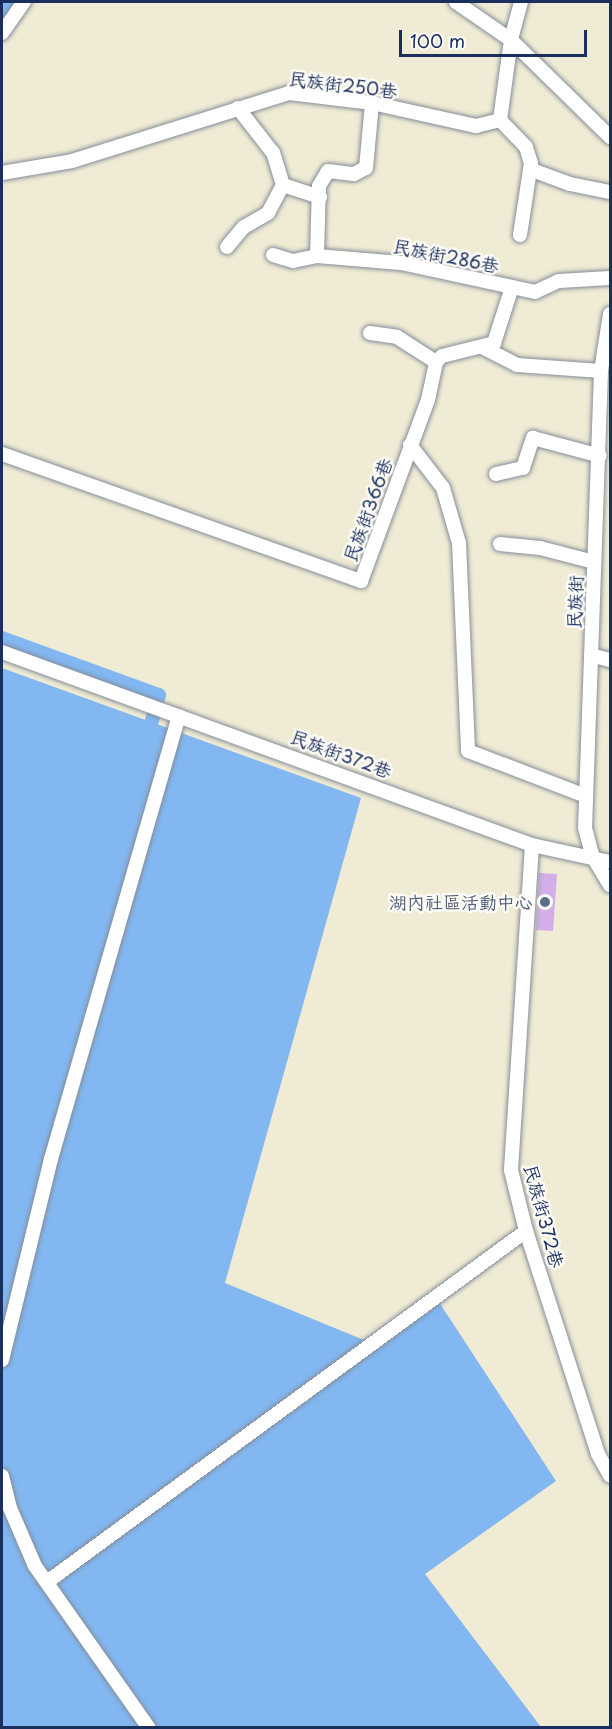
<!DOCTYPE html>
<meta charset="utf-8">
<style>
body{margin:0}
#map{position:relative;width:612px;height:1729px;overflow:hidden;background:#efebd4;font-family:"Playpen Sans","LXGW WenKai TC",sans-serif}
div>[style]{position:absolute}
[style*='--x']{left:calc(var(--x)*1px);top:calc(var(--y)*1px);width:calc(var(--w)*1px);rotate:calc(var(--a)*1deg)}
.water>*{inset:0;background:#82b7f1}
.canal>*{height:14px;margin:-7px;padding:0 7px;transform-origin:7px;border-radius:7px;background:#82b7f1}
.building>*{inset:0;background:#d2afe8}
.roads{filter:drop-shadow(0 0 2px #858d99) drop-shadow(0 0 2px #858d99)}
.minor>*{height:14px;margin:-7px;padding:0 7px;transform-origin:7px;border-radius:7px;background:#fff}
.dots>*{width:16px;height:16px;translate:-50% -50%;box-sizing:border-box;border:3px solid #fdfcf7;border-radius:50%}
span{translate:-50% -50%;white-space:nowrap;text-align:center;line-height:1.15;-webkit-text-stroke:5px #fdfcf7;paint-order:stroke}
.street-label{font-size:18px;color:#1b2f5e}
.service-label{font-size:18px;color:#4e5e75}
.right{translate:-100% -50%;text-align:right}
.frame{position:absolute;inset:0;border:3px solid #1b2f5e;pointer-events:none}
.scale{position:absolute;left:399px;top:30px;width:188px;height:27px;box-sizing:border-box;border:3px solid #1b2f5e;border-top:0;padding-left:8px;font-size:18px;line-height:21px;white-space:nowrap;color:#1b2f5e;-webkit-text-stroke:4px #fdfcf7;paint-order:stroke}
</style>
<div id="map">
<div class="water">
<div style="clip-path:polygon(2px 668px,361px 798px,225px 1283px,364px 1340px,435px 1296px,556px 1481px,425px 1574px,541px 1727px,2px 1727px)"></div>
</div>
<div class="canal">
<div style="--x:2;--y:11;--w:11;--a:-56"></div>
<div style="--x:2;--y:638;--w:167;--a:20"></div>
<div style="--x:159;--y:695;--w:46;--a:105.3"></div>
</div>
<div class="building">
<div style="clip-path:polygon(539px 873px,557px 874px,553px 931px,536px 930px)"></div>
</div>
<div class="roads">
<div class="minor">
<div style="--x:521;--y:2;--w:39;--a:105"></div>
<div style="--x:511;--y:40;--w:139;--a:44.4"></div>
<div style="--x:2;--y:33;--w:38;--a:-55"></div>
<div style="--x:500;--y:120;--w:37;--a:46"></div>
<div style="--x:526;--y:147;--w:17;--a:73"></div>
<div style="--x:531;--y:163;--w:73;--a:98.7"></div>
<div style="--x:532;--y:170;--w:40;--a:20.2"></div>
<div style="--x:570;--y:184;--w:41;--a:11.3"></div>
<div style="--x:2;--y:173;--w:71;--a:-9.7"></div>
<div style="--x:72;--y:161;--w:227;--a:-17.4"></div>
<div style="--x:289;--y:93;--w:84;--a:6.9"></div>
<div style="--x:372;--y:103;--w:107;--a:12.5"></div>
<div style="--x:476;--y:126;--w:25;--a:-14"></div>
<div style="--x:500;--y:120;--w:81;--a:-82.2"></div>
<div style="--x:511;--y:40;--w:67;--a:-145.4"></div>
<div style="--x:283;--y:185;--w:39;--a:18"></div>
<div style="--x:227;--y:247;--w:26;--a:-50"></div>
<div style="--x:244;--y:227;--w:28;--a:-30"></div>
<div style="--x:268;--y:213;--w:32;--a:-62"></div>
<div style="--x:283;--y:185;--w:34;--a:-107"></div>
<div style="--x:273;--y:153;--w:57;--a:-127.9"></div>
<div style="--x:273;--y:255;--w:21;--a:17"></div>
<div style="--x:293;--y:261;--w:25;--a:-12"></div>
<div style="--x:317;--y:256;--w:84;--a:4.8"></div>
<div style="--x:401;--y:263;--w:137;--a:12.2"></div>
<div style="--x:535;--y:292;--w:26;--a:-25"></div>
<div style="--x:559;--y:281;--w:51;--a:-3.4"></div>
<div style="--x:317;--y:256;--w:70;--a:-88.4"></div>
<div style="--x:319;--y:186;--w:17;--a:-59"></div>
<div style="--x:328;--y:171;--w:26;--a:7"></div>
<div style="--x:354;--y:174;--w:13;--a:-27"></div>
<div style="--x:366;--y:168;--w:65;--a:-84.7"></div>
<div style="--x:610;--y:314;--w:58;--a:99"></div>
<div style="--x:601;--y:371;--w:457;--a:92"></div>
<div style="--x:585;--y:828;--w:30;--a:75"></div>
<div style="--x:593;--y:857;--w:33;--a:59"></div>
<div style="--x:370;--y:333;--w:27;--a:8"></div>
<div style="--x:397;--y:337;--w:46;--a:32.7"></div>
<div style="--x:482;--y:347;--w:39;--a:27"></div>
<div style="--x:517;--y:365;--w:84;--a:4.1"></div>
<div style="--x:410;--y:445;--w:54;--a:52.5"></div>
<div style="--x:443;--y:488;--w:57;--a:73.8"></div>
<div style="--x:459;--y:543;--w:208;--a:87.5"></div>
<div style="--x:468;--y:751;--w:126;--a:20.9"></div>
<div style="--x:2;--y:454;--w:381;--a:19.5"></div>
<div style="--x:361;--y:581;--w:193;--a:-69.7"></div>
<div style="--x:428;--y:400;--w:39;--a:-78"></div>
<div style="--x:436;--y:362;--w:8;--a:-45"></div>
<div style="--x:442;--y:356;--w:54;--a:-14"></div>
<div style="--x:494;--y:343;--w:59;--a:-72.2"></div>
<div style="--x:496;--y:474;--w:28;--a:-13"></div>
<div style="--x:523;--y:468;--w:32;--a:-72"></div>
<div style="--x:533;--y:438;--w:69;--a:15"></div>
<div style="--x:500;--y:544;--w:40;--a:5.7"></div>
<div style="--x:540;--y:548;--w:56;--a:14.5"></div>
<div style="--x:2;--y:652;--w:564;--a:20.01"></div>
<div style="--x:532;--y:845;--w:80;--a:12.3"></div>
<div style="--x:591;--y:655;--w:20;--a:15"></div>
<div style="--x:532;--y:845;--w:326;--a:93.7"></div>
<div style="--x:511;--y:1170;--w:63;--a:76.2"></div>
<div style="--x:526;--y:1231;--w:234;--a:72.1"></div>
<div style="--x:598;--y:1454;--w:25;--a:61"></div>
<div style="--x:2;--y:1360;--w:207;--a:-76.3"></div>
<div style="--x:51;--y:1159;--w:461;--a:-73.9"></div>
<div style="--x:2;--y:1476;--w:33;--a:76"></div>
<div style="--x:10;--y:1508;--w:63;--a:66.7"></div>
<div style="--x:35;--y:1566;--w:198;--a:54.9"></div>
<div style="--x:47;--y:1582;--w:594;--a:-36.23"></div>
</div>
</div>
<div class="dots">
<div style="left:545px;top:902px;background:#5c6f8a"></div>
</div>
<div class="street-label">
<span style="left:343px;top:85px;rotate:7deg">民族街250巷</span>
<span style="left:446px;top:256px;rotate:11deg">民族街286巷</span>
<span style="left:368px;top:510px;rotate:-70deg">民族街366巷</span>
<span style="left:575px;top:602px;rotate:-88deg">民族街</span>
<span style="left:341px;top:754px;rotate:20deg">民族街372巷</span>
<span style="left:544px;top:1216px;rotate:75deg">民族街372巷</span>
</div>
<div class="service-label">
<span class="right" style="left:533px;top:902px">湖內社區活動中心</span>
</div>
<div class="frame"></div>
<div class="scale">100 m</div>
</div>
